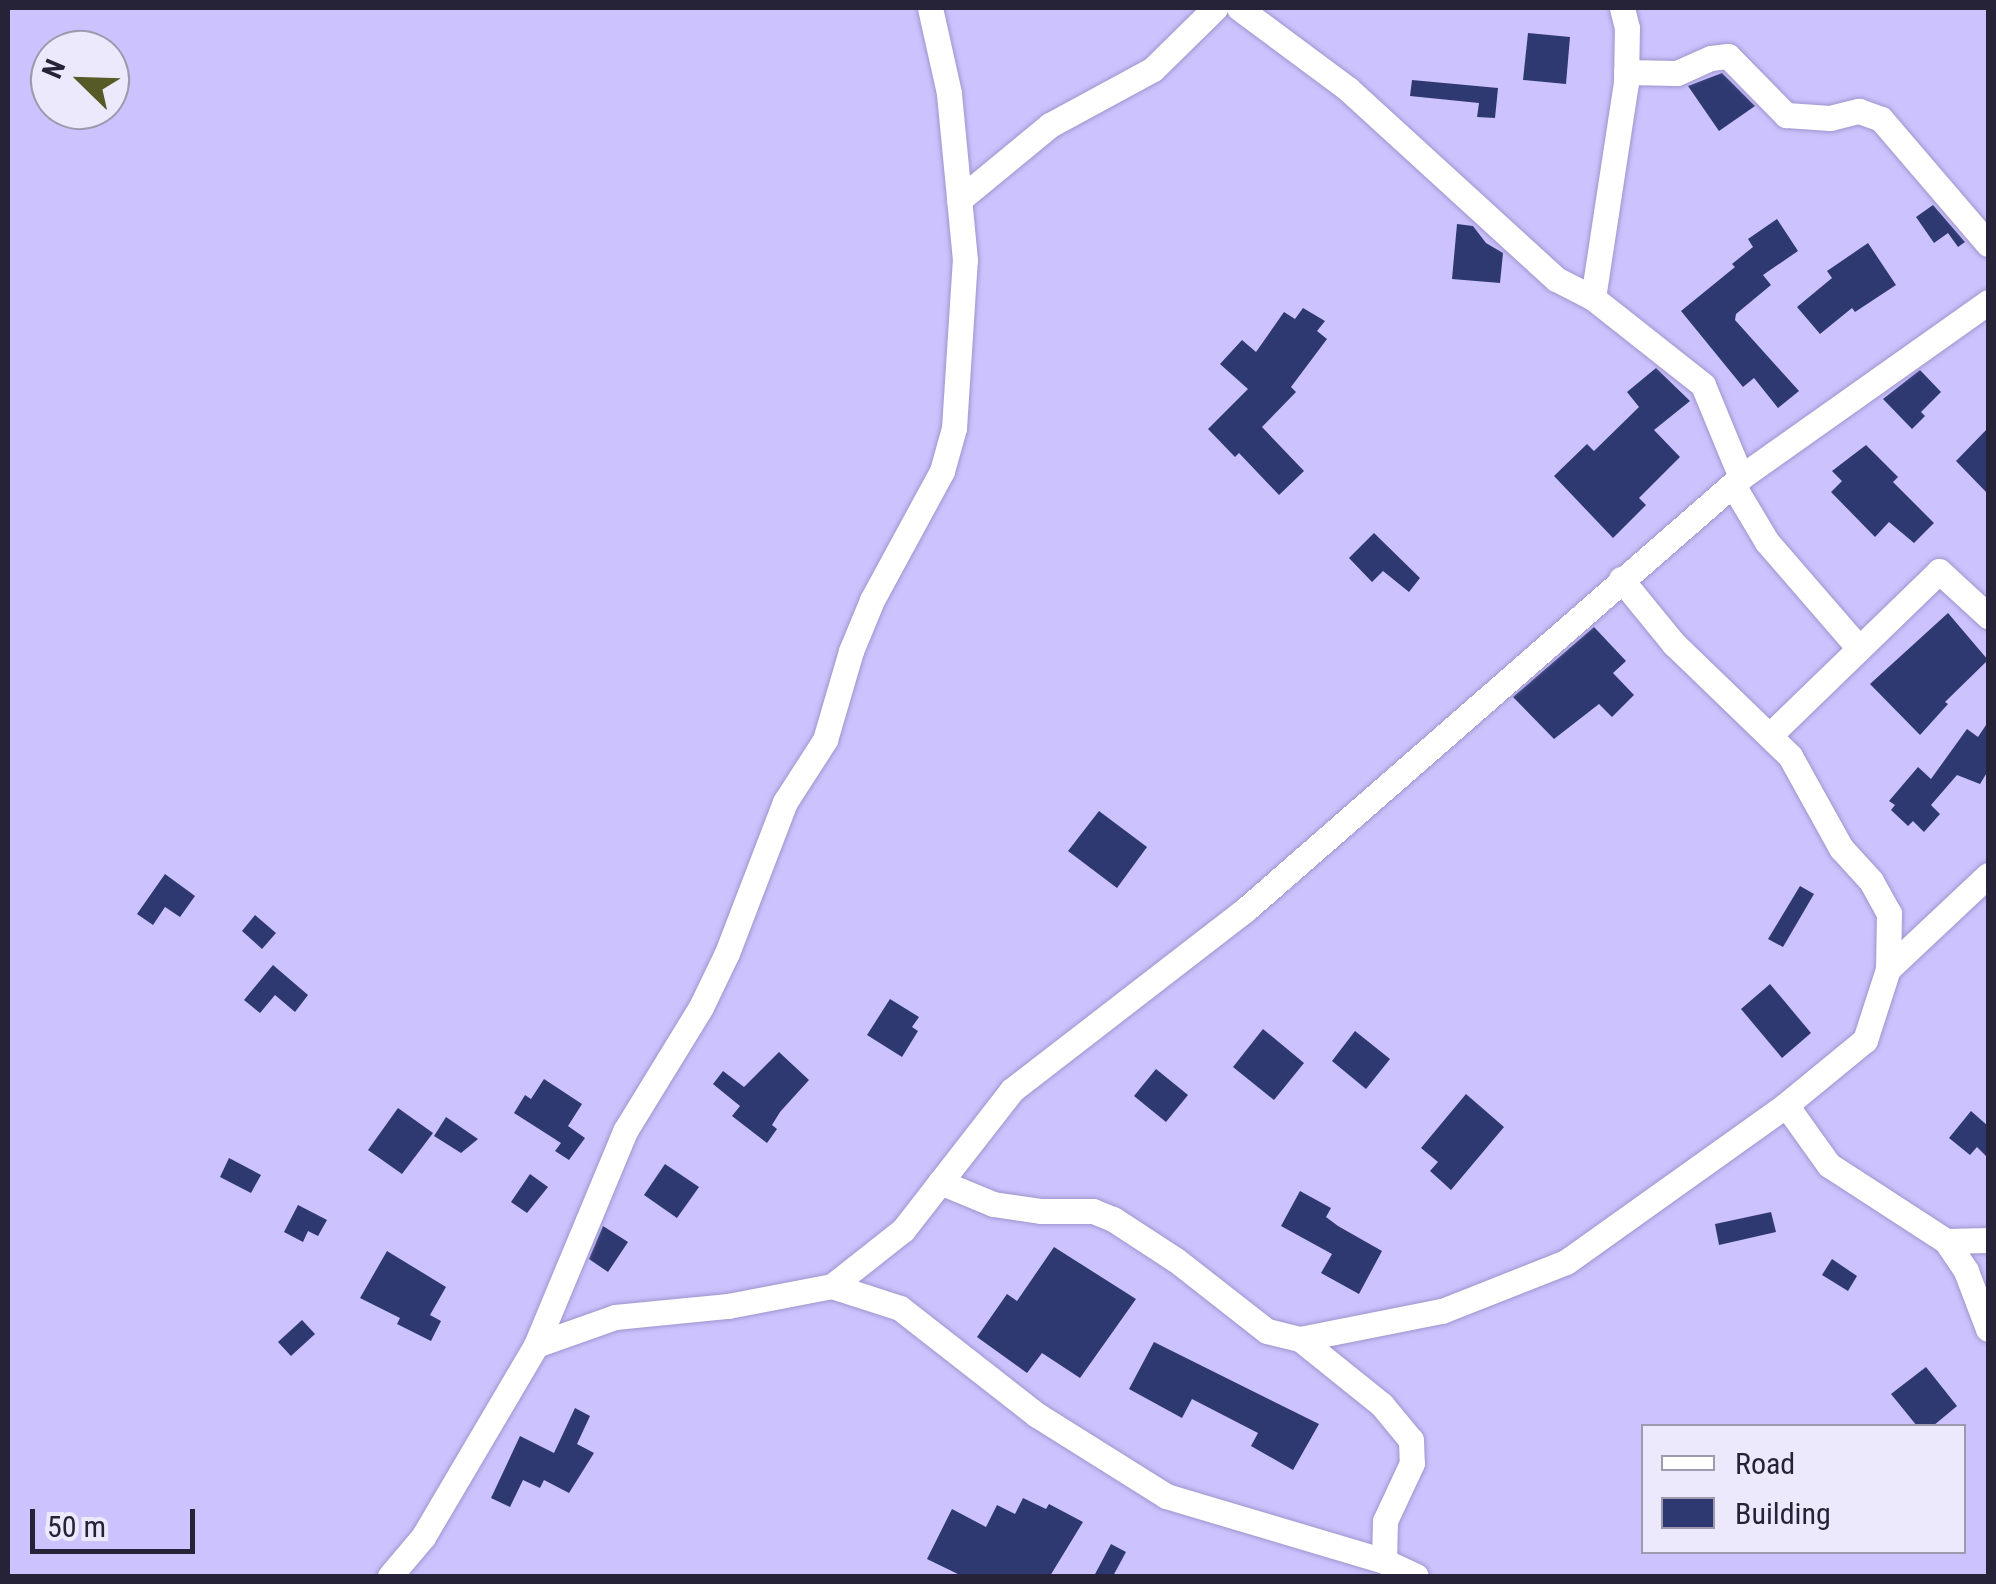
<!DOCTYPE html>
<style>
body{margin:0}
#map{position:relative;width:1996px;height:1584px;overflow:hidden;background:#ccc2fd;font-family:"Roboto Condensed",sans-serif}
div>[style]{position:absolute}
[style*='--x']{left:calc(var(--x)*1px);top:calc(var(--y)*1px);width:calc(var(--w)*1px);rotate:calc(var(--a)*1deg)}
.building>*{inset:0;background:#2e3972}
.roads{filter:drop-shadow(0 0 2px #a095cd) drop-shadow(0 0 2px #a095cd)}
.street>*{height:25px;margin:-12.5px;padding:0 12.5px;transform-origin:12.5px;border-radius:12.5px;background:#fff}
span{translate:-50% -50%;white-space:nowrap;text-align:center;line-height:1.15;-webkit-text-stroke:10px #ece9fc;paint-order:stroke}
.frame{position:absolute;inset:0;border:10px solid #262238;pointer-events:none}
.legend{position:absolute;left:1641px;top:1424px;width:325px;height:130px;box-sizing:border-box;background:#ece9fc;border:2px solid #9d99ae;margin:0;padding:12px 18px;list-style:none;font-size:30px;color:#262238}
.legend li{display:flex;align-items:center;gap:20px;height:50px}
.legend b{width:50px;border:2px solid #9d99ae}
.north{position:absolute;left:30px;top:30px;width:100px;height:100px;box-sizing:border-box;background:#ece9fc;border:2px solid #9d99ae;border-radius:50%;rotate:293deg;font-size:28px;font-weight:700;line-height:40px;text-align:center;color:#262238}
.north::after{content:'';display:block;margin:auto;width:35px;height:45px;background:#565a27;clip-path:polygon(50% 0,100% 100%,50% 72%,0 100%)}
.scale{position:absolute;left:30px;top:1509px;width:165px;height:45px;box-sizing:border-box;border:5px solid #262238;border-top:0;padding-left:12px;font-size:30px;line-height:35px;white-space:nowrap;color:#262238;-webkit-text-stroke:8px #ece9fc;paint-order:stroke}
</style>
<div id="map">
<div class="building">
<div style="clip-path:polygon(1528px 33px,1570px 37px,1566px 84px,1523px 80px)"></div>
<div style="clip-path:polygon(1722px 73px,1755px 106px,1719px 131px,1688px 86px)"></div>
<div style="clip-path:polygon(1412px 80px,1498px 88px,1495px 118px,1477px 117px,1479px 103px,1410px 96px)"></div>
<div style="clip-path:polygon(1933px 205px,1965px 242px,1958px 247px,1948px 233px,1934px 243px,1916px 217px)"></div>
<div style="clip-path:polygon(1777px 219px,1798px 251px,1763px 275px,1771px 285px,1736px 314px,1735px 320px,1799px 391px,1778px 408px,1754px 378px,1743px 387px,1681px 311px,1735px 267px,1732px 264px,1753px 247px,1748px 239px)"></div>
<div style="clip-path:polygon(1457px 224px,1473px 226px,1486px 243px,1503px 253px,1500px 283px,1452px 279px)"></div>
<div style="clip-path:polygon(1868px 243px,1896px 285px,1855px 312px,1852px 308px,1820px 334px,1797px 307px,1832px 278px,1827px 271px)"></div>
<div style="clip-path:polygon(1303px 308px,1325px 321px,1317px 331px,1327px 339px,1291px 387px,1296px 392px,1262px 427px,1304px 471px,1279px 495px,1239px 453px,1235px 457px,1208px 429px,1248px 389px,1220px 364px,1242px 340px,1256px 352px,1284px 312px,1295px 319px)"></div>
<div style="clip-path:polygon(1656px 368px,1690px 401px,1654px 430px,1680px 457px,1639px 498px,1646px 505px,1613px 538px,1554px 476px,1587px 444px,1594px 451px,1639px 407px,1627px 392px)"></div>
<div style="clip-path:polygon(1920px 370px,1941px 392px,1921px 412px,1925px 416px,1912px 429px,1883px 399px)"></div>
<div style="clip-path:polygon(1988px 428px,1988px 494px,1956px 461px)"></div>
<div style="clip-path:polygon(1866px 445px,1898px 477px,1893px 482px,1934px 523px,1914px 543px,1889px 522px,1875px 537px,1831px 492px,1842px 481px,1832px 471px)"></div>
<div style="clip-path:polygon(1374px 533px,1420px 578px,1409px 592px,1383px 571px,1372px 582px,1349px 558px)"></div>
<div style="clip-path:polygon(1948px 613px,1988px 660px,1945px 702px,1948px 704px,1920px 735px,1870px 684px)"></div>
<div style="clip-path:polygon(1594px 627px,1626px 661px,1613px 673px,1634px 695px,1612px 717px,1599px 704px,1554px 739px,1513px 697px)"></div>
<div style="clip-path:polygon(1988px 722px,1988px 771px,1980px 784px,1957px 775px,1931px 805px,1940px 814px,1924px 832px,1913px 821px,1908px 826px,1891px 810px,1895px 805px,1889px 801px,1918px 767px,1931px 779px,1967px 729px,1978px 737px)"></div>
<div style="clip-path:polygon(1099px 811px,1147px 847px,1117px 888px,1068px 851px)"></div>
<div style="clip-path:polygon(165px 874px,195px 896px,180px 917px,165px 907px,153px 925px,137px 914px)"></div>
<div style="clip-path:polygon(1800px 886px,1814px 894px,1783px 947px,1768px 939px)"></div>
<div style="clip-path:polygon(255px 915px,276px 933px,262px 949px,242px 931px)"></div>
<div style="clip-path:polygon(273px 965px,308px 995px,295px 1012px,275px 995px,260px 1013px,244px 1000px)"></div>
<div style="clip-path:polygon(1770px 984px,1811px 1033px,1782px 1058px,1741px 1009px)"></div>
<div style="clip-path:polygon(890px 999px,919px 1017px,912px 1027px,918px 1031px,902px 1057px,867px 1035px)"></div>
<div style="clip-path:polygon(1263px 1029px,1304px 1063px,1274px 1100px,1233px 1067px)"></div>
<div style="clip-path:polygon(1355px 1031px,1390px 1059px,1366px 1089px,1332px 1061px)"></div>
<div style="clip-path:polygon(779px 1052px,809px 1080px,780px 1112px,772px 1125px,777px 1129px,767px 1143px,732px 1116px,740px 1106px,713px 1084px,723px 1071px,744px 1087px)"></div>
<div style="clip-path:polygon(1156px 1069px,1188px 1095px,1166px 1122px,1134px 1096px)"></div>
<div style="clip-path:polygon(544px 1079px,582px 1104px,568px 1126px,585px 1138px,569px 1160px,555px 1151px,561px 1143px,514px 1113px,525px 1095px,531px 1099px)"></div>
<div style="clip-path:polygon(1466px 1094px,1504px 1127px,1451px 1190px,1430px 1171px,1438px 1162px,1421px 1148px)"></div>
<div style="clip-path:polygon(398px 1108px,433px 1133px,402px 1174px,368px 1150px)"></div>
<div style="clip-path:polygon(1971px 1111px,1988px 1126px,1988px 1158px,1977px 1147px,1970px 1155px,1949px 1138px)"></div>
<div style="clip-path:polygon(446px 1117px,478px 1139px,461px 1153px,434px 1136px)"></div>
<div style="clip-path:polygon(229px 1158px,261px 1175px,251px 1193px,220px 1177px)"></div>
<div style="clip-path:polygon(665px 1164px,699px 1187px,677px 1218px,644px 1195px)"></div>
<div style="clip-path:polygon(530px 1174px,548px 1187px,527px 1213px,511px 1202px)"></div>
<div style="clip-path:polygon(1300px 1191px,1331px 1208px,1326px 1217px,1338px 1226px,1382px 1251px,1359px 1294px,1321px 1273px,1332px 1254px,1281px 1226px)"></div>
<div style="clip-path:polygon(298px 1205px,327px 1220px,318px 1236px,308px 1231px,303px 1242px,284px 1232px)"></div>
<div style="clip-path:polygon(1771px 1212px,1776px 1232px,1719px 1245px,1715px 1224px)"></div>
<div style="clip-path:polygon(603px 1226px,628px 1242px,608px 1272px,589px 1259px)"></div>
<div style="clip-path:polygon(1054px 1247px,1136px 1299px,1080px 1378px,1042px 1353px,1027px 1373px,977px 1337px,1007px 1294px,1017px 1301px)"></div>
<div style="clip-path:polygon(387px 1251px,446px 1287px,430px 1315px,441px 1321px,431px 1341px,397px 1324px,400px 1318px,360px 1298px)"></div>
<div style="clip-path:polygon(1832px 1259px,1857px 1276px,1848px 1291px,1822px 1275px)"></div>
<div style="clip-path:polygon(302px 1320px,315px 1334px,291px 1356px,278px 1342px)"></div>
<div style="clip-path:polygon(1154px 1342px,1319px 1424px,1293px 1470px,1251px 1446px,1258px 1433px,1192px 1399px,1182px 1418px,1129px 1389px)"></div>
<div style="clip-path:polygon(1926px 1367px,1957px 1406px,1933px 1426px,1917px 1426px,1891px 1394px)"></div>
<div style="clip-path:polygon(575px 1408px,590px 1416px,577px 1444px,594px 1453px,569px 1493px,544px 1480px,540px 1488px,523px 1480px,510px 1507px,491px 1498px,520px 1436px,554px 1453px)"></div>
<div style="clip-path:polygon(1023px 1498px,1046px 1509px,1049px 1504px,1083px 1522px,1050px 1576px,962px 1576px,927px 1559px,952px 1509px,986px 1527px,997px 1505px,1015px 1514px)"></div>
<div style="clip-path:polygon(1111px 1544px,1126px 1552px,1113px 1576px,1094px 1576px)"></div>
</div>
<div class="roads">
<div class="street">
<div style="--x:1239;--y:8;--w:136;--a:36.6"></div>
<div style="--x:1348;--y:89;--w:282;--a:42.4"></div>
<div style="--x:1556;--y:279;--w:42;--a:27.2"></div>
<div style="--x:1593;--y:298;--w:140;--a:38.3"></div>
<div style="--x:1703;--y:385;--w:100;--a:67.6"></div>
<div style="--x:1626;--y:72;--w:51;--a:1.1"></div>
<div style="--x:1677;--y:73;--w:37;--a:-24"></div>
<div style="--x:1711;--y:58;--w:17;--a:-7"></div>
<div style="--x:1728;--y:56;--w:83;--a:45.5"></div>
<div style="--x:1786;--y:115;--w:44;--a:3.9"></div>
<div style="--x:1830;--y:118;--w:30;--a:-14"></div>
<div style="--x:1859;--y:111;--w:23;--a:20"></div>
<div style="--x:1881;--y:119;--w:165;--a:49.4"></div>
<div style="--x:959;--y:200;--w:118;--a:-39.5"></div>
<div style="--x:1050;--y:125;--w:117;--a:-28.5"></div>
<div style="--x:1153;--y:69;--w:87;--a:-44.5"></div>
<div style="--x:1593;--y:298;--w:218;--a:-81.3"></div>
<div style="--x:1626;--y:83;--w:55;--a:-89"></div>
<div style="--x:1627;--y:28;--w:21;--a:-104"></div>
<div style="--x:1733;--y:485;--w:66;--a:59.2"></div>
<div style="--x:1767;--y:542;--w:139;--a:49.1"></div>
<div style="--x:1621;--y:579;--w:84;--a:50.8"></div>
<div style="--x:1674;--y:644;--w:161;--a:44"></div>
<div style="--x:1790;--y:756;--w:105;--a:61"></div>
<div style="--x:1841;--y:848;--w:45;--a:47.7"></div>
<div style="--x:1871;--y:881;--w:37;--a:61"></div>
<div style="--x:1889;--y:913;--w:56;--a:91"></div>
<div style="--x:1888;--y:969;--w:75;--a:107.9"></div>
<div style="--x:1865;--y:1040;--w:102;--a:140.6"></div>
<div style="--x:1770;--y:735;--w:235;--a:-44.1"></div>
<div style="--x:1939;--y:571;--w:67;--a:42.6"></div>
<div style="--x:1888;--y:969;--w:137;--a:-43.2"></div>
<div style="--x:940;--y:1182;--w:57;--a:22.5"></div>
<div style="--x:993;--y:1204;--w:49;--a:8.3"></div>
<div style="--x:1041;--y:1211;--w:52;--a:0"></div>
<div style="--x:1093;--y:1211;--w:22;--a:22"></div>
<div style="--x:1113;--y:1219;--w:75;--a:33.1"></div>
<div style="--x:1176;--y:1260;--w:115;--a:38"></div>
<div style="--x:1267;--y:1331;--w:34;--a:14"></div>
<div style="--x:1300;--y:1339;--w:145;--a:-11.2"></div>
<div style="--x:1442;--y:1311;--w:133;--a:-21.6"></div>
<div style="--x:1566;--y:1262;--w:270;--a:-35.5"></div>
<div style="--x:1786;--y:1105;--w:74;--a:54.4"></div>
<div style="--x:1829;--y:1165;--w:140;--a:33"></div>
<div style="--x:1946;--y:1241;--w:42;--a:-1.4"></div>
<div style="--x:1946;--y:1241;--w:36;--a:56"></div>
<div style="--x:1966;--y:1271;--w:62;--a:69.2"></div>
<div style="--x:832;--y:1286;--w:90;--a:-38.3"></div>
<div style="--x:903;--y:1230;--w:177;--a:-52.1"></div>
<div style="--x:1012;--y:1090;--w:294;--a:-37.7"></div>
<div style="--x:1245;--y:910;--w:658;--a:-41.12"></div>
<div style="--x:1741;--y:477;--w:303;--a:-35.3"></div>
<div style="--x:1300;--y:1339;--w:105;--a:38.8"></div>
<div style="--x:1382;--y:1405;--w:45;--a:50.4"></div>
<div style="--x:1411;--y:1440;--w:23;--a:88"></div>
<div style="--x:1412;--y:1463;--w:64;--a:115"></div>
<div style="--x:1385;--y:1521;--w:40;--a:91.4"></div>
<div style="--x:536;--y:1345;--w:84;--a:-19.5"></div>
<div style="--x:615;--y:1317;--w:114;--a:-5.6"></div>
<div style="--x:728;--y:1306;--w:106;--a:-10.9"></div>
<div style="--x:832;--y:1286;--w:71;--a:17.9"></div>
<div style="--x:900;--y:1308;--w:174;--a:38"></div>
<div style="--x:1037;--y:1415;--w:152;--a:32.1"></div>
<div style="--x:1166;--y:1496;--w:227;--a:16.6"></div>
<div style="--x:1384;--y:1561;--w:35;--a:25"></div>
<div style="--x:390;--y:1576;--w:51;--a:-49.8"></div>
<div style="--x:423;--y:1537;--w:223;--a:-59.5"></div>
<div style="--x:536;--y:1345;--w:232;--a:-67.4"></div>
<div style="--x:625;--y:1131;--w:145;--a:-58.5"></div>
<div style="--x:701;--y:1007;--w:60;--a:-64.3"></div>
<div style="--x:727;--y:953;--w:162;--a:-69"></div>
<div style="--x:785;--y:802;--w:74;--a:-57.2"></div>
<div style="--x:825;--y:740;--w:93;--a:-73.7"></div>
<div style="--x:851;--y:651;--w:55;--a:-67.6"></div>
<div style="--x:872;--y:600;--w:147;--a:-61.5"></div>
<div style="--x:942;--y:471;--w:45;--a:-74.4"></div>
<div style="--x:954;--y:428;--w:168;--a:-86.3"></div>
<div style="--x:965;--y:260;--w:168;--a:-95.5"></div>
<div style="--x:949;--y:93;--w:87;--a:-102.6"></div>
</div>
</div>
<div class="frame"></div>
<ul class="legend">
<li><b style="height:12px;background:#fff"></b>Road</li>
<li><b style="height:28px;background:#2e3972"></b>Building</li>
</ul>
<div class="north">N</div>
<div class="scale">50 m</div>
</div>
